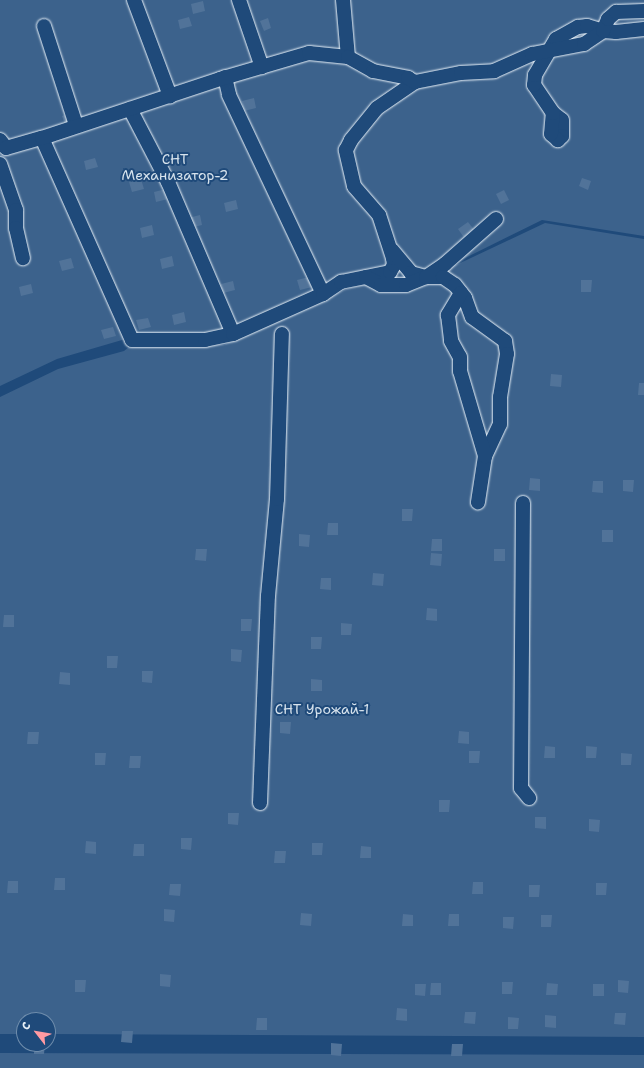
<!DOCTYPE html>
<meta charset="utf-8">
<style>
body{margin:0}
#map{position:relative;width:644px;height:1068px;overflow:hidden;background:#1f4a7a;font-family:"Shantell Sans",sans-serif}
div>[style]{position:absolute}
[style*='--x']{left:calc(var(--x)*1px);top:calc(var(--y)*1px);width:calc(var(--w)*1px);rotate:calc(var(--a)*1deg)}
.green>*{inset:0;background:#3c628c}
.building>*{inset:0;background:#517399}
.roads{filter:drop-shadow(0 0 1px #e8f1f8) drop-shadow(0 0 1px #e8f1f8)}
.minor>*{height:14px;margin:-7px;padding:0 7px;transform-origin:7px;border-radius:7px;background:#1f4a7a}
span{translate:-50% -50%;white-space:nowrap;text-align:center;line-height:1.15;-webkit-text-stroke:4px #1f4a7a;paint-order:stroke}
.park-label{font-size:14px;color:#d7e3ed}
.north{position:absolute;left:16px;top:1012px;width:40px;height:40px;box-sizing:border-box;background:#1f4a7a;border:1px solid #6f8dac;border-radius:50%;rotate:301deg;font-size:11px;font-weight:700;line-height:16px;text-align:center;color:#e8f1f8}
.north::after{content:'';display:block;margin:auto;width:14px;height:18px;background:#ff9aa2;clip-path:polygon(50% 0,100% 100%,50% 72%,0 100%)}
</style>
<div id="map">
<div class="green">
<div style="clip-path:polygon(0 0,644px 0,644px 236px,542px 220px,455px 263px,441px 267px,456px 265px,545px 223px,644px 239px,644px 1037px,48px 1034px,48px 1020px,24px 1020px,24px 1034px,0 1034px,0 397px,58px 369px,124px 351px,134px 343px,224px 345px,347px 289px,394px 277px,341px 280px,221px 334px,146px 333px,57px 359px,0 386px)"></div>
<div style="clip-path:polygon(0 1053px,644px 1055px,644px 1068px,0 1068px)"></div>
</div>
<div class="building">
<div style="clip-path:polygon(203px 1px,205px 11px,193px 14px,191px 4px)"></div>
<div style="clip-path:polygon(189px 17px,192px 26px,180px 29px,178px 20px)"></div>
<div style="clip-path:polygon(268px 18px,271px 28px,264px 31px,260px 21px)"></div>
<div style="clip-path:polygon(254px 98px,256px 108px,244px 111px,242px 101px)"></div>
<div style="clip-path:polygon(70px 113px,73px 123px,65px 125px,62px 116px)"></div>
<div style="clip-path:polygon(95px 158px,98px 167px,86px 170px,84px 161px)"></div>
<div style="clip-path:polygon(582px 178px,591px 181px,588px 190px,579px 186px)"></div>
<div style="clip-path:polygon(141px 179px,144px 189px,132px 192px,129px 182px)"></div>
<div style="clip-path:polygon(166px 189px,168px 199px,156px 202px,154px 192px)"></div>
<div style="clip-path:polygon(504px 190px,509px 200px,501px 204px,496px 194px)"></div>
<div style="clip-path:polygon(236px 200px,238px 209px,226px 212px,224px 203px)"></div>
<div style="clip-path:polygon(200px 215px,202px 225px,190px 228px,188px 218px)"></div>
<div style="clip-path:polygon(468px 222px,475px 231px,465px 239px,458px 229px)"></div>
<div style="clip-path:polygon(152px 225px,154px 235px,142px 238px,140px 228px)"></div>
<div style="clip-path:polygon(172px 256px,174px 266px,162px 269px,160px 259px)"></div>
<div style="clip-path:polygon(71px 258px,74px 268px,62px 271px,59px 261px)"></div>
<div style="clip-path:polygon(309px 277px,312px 287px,300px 290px,297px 280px)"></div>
<div style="clip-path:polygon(581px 280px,592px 280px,591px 292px,581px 292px)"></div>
<div style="clip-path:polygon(233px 281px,235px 290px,223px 293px,221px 284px)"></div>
<div style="clip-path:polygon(31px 284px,33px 293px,21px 296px,19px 287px)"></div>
<div style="clip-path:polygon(184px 312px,186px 322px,174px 325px,172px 315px)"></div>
<div style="clip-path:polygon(148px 318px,151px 327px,139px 330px,136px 320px)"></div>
<div style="clip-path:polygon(113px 327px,116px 336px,104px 339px,101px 330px)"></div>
<div style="clip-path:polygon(551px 374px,562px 375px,561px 387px,550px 386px)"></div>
<div style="clip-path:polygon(639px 383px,644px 383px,644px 395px,638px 395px)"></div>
<div style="clip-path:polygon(530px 478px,540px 479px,540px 491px,529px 490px)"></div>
<div style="clip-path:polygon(623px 480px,634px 480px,633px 492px,623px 491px)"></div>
<div style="clip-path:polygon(593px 481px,603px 481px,603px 493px,592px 492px)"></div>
<div style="clip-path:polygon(402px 509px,413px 509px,412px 521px,402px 521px)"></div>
<div style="clip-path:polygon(328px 523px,338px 523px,338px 535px,327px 535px)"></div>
<div style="clip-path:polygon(602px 530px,613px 530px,613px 542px,602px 542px)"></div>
<div style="clip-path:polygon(299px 534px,310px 535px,309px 547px,299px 546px)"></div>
<div style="clip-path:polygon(432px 539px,442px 539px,442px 551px,431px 551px)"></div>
<div style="clip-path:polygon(196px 549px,207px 549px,206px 561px,195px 560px)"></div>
<div style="clip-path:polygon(494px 549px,505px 549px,505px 561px,494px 561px)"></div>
<div style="clip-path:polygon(431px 553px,442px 554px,441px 566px,430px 565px)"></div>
<div style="clip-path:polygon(373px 573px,384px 574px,383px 586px,372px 585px)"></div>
<div style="clip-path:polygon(321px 578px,331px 578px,331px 590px,320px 589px)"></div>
<div style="clip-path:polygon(427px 608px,437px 609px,437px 621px,426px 620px)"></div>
<div style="clip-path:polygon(4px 615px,14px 615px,14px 627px,3px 627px)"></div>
<div style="clip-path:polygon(241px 619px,252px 619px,251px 631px,241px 631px)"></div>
<div style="clip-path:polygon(341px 623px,352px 624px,351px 635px,341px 635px)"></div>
<div style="clip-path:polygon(311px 637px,322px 637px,321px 649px,311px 649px)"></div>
<div style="clip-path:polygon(231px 649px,242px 650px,241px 662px,231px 661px)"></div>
<div style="clip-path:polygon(107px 656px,118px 656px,117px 668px,107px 668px)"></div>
<div style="clip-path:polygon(142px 671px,153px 671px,152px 683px,142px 682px)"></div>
<div style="clip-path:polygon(60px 672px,70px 673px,70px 685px,59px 684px)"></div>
<div style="clip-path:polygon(311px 679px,322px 680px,322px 691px,311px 691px)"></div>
<div style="clip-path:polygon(280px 722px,291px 722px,290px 734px,280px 733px)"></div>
<div style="clip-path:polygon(459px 731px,469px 732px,469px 744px,458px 743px)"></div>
<div style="clip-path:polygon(28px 732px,39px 732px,38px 744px,27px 744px)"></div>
<div style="clip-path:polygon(545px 746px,555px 747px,555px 758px,544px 758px)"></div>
<div style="clip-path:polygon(586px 746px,597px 747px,596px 758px,586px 758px)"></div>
<div style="clip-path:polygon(469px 751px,480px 751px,479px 763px,469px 763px)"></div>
<div style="clip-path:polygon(95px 753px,106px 753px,105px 765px,95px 765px)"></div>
<div style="clip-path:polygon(621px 753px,632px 754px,631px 765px,621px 765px)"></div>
<div style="clip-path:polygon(130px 756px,141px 756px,140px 768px,129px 768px)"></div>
<div style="clip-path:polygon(439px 800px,450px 800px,449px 812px,439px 812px)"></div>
<div style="clip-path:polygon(228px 813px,239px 813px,238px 825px,228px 824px)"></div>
<div style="clip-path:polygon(535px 817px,546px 817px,546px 829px,535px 828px)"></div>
<div style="clip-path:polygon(589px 819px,600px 820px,599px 832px,589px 831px)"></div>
<div style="clip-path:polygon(181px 838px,192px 838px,191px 850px,181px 849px)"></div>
<div style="clip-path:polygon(86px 841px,96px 842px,96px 854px,85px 853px)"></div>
<div style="clip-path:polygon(312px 843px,323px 843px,322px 855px,312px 855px)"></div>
<div style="clip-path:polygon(134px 844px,144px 844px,144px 856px,133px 856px)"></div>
<div style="clip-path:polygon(361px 846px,371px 847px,371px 858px,360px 858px)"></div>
<div style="clip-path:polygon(275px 851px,286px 851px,285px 863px,274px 863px)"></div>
<div style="clip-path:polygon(55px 878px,65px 878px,65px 890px,54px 890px)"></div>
<div style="clip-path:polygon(8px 881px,18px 881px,18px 893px,7px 893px)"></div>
<div style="clip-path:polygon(473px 882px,483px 882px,483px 894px,472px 894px)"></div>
<div style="clip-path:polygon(596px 883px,607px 883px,606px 895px,596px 895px)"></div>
<div style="clip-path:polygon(170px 884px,181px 884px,180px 896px,169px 895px)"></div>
<div style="clip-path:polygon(529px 885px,540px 885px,539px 897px,529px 897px)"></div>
<div style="clip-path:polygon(164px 909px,175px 910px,174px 922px,164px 921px)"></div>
<div style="clip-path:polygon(301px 913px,312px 914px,311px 926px,300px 925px)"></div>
<div style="clip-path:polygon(403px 914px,413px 915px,413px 926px,402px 926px)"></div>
<div style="clip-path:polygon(449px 914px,459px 914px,459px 926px,448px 926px)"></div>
<div style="clip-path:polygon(541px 915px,552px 915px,551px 927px,541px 927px)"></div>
<div style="clip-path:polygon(503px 917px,514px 917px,513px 929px,503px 928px)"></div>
<div style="clip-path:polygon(160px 974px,171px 975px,170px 987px,160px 986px)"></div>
<div style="clip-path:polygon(75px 980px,86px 980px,85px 992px,75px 992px)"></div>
<div style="clip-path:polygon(618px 980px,629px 981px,628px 993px,618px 992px)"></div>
<div style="clip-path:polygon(502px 982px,513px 982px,512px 994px,502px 994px)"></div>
<div style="clip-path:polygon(431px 983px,441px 983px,441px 995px,430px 995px)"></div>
<div style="clip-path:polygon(547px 983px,558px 984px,557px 995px,546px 995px)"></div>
<div style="clip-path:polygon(415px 984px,426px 984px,425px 996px,415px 995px)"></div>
<div style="clip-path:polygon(593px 984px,604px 984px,604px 996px,593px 996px)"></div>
<div style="clip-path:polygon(397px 1008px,407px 1009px,407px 1021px,396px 1020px)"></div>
<div style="clip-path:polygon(465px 1012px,476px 1012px,475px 1024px,464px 1023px)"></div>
<div style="clip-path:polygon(615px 1013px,626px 1013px,625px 1025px,614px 1024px)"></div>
<div style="clip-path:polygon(545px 1015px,556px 1016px,556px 1028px,545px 1027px)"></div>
<div style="clip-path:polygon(508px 1017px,519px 1018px,518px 1029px,508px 1029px)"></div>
<div style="clip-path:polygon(257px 1018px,267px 1018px,267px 1030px,256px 1030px)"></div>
<div style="clip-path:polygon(122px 1031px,133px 1031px,132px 1043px,121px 1042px)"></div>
<div style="clip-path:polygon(331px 1043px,342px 1044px,341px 1056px,331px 1055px)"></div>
<div style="clip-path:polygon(34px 1044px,45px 1044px,44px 1054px,34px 1054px)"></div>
<div style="clip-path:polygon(452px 1044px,463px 1044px,462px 1056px,451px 1056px)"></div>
</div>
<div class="roads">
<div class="minor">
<div style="--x:134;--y:0;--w:103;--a:69.4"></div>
<div style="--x:239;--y:0;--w:71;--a:71.1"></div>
<div style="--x:343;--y:0;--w:57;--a:85"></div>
<div style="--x:44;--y:26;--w:104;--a:72.1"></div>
<div style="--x:225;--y:77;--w:18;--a:77"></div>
<div style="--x:229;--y:95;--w:220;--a:64.7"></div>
<div style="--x:130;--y:109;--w:82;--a:62.5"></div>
<div style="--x:168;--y:182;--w:165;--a:66.8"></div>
<div style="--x:553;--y:113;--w:11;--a:38"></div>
<div style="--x:562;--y:120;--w:16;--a:90"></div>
<div style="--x:562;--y:136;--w:6;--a:135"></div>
<div style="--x:558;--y:140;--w:9;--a:-139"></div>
<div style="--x:551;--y:134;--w:21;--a:-85"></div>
<div style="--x:553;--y:113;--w:34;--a:-124"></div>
<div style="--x:534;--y:85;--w:10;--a:-84"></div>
<div style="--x:535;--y:75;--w:42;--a:-59.7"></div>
<div style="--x:556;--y:39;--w:25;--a:-29"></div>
<div style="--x:578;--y:27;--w:9;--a:-6"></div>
<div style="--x:587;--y:26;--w:17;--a:17"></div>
<div style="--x:603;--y:31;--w:13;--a:4"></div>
<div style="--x:616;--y:32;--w:28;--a:-6"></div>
<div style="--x:42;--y:138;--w:221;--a:66"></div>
<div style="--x:132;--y:340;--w:73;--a:0"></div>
<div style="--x:205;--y:340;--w:29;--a:-12"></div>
<div style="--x:233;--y:334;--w:98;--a:-24"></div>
<div style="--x:323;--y:294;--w:22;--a:-34"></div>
<div style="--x:341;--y:282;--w:50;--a:-11.5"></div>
<div style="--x:390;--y:272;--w:8;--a:-60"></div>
<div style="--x:394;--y:265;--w:7;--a:-98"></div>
<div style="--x:393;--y:258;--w:45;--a:-108"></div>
<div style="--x:379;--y:215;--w:38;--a:-131"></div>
<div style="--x:354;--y:186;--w:37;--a:-103"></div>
<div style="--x:346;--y:150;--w:11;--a:-63"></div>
<div style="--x:351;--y:140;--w:41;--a:-50.9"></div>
<div style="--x:377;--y:108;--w:46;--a:-34.4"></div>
<div style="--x:415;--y:82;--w:47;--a:-11.1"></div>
<div style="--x:461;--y:73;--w:33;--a:-3"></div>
<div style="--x:494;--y:71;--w:42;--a:-24.1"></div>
<div style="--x:532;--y:54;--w:53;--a:-10.9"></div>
<div style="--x:584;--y:44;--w:23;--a:-34"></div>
<div style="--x:603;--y:31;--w:13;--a:-67"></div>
<div style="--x:608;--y:19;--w:11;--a:-41"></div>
<div style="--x:616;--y:12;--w:28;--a:-2"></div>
<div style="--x:0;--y:140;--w:10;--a:53"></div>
<div style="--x:6;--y:148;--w:37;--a:-16"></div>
<div style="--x:42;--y:138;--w:188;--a:-18.3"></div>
<div style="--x:220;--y:79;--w:93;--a:-16.3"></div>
<div style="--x:309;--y:53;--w:39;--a:6"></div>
<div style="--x:348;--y:57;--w:29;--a:29"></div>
<div style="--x:373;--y:71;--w:36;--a:11"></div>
<div style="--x:408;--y:78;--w:8;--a:30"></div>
<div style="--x:0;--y:164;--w:49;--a:70.8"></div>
<div style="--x:16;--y:210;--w:18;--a:90"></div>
<div style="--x:16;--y:228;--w:31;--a:77"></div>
<div style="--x:392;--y:250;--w:30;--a:50"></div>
<div style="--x:411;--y:273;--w:16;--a:15"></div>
<div style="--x:426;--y:277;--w:23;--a:-34"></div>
<div style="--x:445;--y:264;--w:68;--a:-41.4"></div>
<div style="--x:366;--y:277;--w:17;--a:28"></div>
<div style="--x:381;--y:285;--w:25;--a:0"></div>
<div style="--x:406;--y:285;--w:22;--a:-22"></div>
<div style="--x:426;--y:277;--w:17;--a:0"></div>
<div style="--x:443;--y:277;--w:14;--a:34"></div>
<div style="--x:455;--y:285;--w:16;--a:52"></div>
<div style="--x:465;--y:298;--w:20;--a:70"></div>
<div style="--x:472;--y:317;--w:41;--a:36"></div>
<div style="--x:505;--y:341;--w:13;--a:81"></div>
<div style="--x:507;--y:354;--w:44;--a:99.2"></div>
<div style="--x:500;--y:397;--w:27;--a:90"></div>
<div style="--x:500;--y:424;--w:35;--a:115"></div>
<div style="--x:485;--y:456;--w:47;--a:98.7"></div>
<div style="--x:461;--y:293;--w:26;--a:121"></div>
<div style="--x:448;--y:315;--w:26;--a:83"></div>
<div style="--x:451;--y:341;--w:18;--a:61"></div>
<div style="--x:460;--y:357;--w:14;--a:90"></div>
<div style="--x:460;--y:371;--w:89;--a:73.6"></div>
<div style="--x:523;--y:503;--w:285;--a:90.4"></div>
<div style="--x:521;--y:788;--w:13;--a:51"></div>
<div style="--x:260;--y:803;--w:207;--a:-87.8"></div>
<div style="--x:268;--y:596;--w:97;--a:-84.7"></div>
<div style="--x:277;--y:499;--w:165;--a:-88.3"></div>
</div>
</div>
<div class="park-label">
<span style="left:175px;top:167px">СНТ<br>Механизатор-2</span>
<span style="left:322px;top:709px">СНТ Урожай-1</span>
</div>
<div class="north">С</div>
</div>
